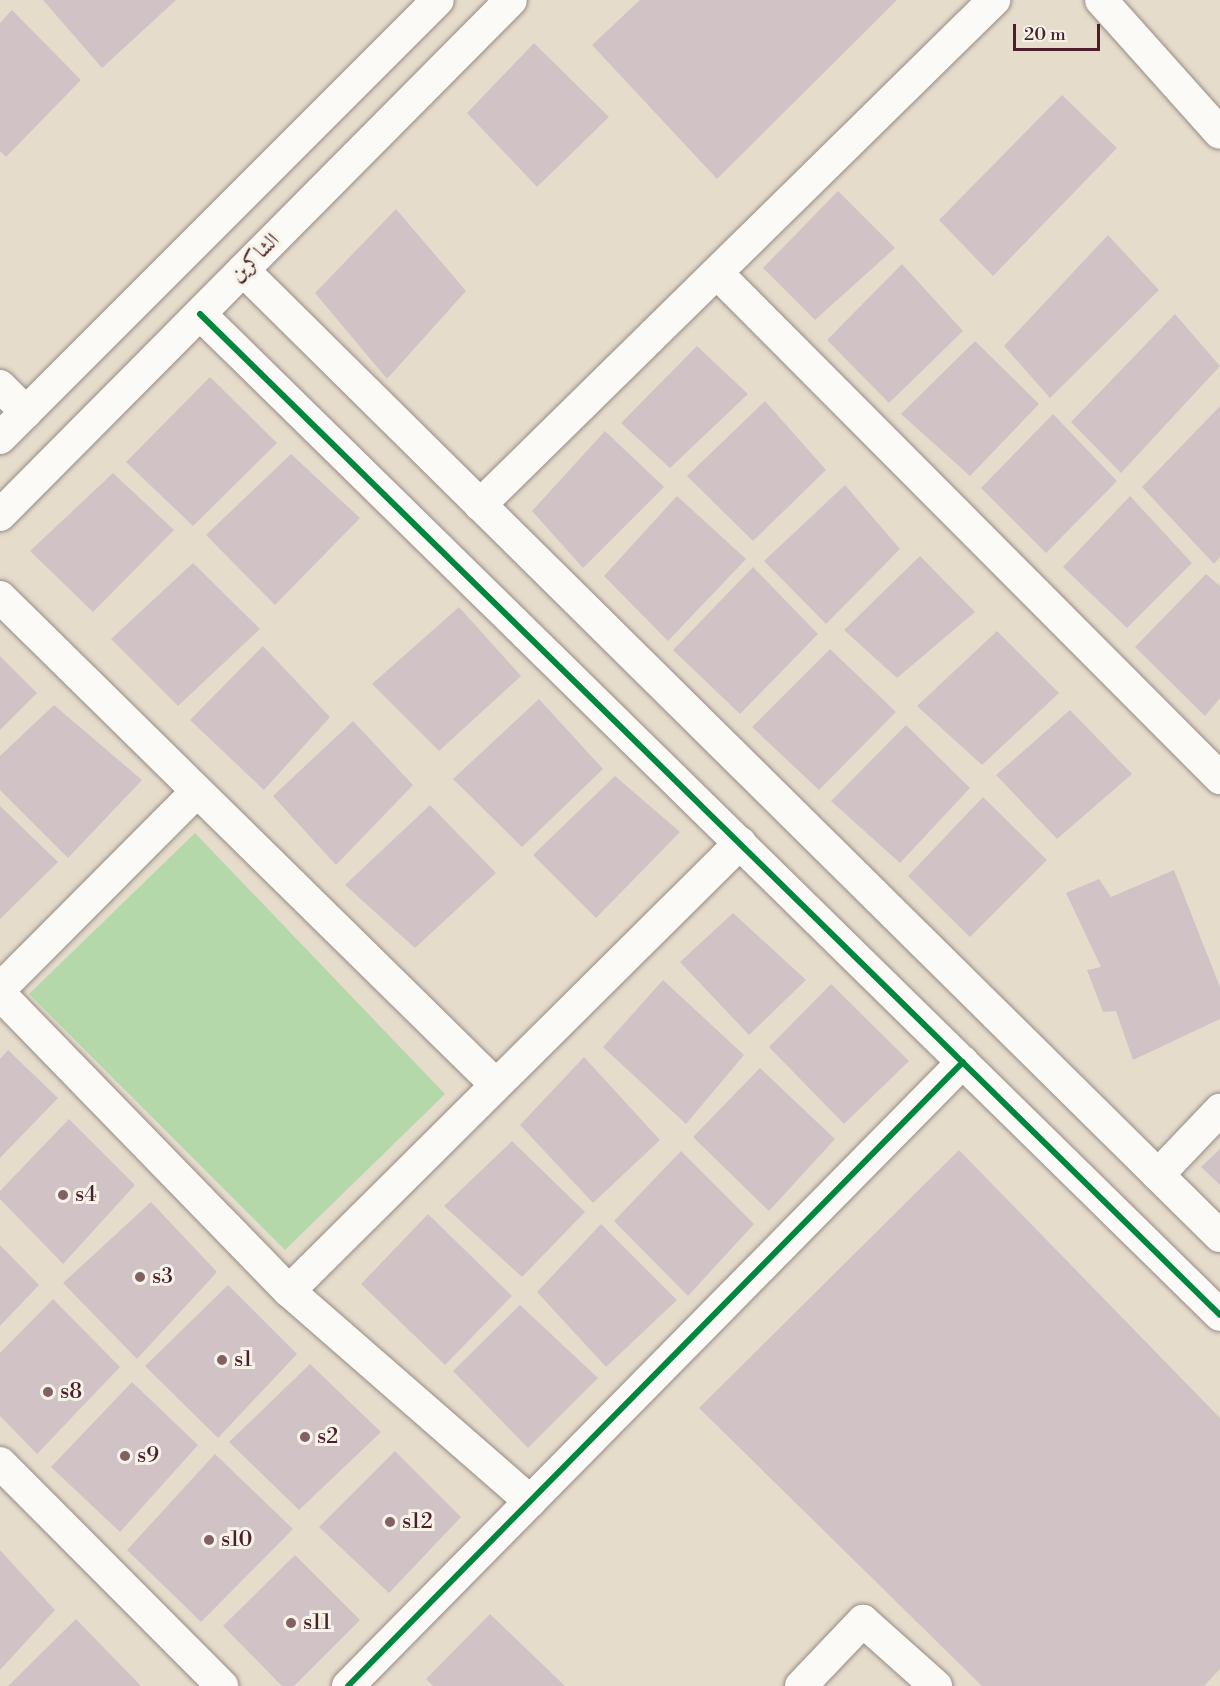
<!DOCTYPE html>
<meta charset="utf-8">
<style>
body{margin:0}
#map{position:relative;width:1220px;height:1686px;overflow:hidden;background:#e6dccc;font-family:"Libre Bodoni",Amiri,serif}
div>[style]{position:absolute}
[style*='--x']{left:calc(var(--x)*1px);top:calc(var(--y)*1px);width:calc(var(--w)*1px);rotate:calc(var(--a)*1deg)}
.green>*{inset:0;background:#b4d8aa}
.building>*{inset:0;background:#d1c3c5}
.roads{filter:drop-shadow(0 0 2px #978b85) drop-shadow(0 0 2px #978b85)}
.minor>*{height:32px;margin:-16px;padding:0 16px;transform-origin:16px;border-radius:16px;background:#fbfaf7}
.cycleway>*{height:6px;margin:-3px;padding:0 3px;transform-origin:3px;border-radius:3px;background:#00873e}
.dots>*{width:16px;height:16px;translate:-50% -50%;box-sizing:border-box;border:3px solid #f7f3e8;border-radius:50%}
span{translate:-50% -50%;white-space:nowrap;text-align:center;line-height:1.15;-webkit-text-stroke:6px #f7f3e8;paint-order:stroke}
.street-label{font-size:21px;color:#4a1f2b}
.poi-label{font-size:21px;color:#4a1f2b}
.left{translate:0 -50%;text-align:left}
.scale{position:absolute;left:1013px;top:24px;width:87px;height:27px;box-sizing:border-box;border:3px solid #4a1f2b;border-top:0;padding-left:8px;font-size:18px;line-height:21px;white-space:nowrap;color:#4a1f2b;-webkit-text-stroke:4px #f7f3e8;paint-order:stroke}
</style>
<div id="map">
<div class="green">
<div style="clip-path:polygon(195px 833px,445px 1094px,285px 1250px,29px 994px)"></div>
</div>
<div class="building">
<div style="clip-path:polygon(43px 0,176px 0,102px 68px)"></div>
<div style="clip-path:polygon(640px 0,897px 0,717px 179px,592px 45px)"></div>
<div style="clip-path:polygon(12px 10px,81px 80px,6px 157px,0 151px,0 23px)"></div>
<div style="clip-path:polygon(534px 43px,609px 117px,537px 187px,467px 113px)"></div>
<div style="clip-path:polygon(1062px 95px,1117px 148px,993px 276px,939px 220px)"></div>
<div style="clip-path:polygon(838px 191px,895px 248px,815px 320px,763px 268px)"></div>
<div style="clip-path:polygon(396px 209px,466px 291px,387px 379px,315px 293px)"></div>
<div style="clip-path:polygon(1108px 235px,1159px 290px,1050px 398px,1004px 346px)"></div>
<div style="clip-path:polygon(902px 264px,963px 331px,889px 403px,827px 340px)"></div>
<div style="clip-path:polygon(1175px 314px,1220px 366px,1121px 473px,1071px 422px)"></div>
<div style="clip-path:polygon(975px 341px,1039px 404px,970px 476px,901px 414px)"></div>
<div style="clip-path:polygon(697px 346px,748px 394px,670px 468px,621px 423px)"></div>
<div style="clip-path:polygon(210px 377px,277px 443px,193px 526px,126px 462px)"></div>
<div style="clip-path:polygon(765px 401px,826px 470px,753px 541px,687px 476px)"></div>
<div style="clip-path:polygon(1220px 406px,1220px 557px,1214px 564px,1142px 487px)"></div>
<div style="clip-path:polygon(1053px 414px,1117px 481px,1046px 553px,981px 488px)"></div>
<div style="clip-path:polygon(605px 431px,664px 487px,583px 568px,532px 511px)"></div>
<div style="clip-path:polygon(291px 454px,360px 518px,275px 605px,206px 535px)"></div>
<div style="clip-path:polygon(113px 473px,174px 530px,93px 612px,30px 551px)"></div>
<div style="clip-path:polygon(845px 485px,900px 549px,826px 624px,764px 561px)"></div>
<div style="clip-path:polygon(677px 496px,746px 559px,668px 641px,604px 576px)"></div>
<div style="clip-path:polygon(1130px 496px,1192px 563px,1127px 628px,1063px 567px)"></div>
<div style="clip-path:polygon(920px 556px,975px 612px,897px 678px,844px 630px)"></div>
<div style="clip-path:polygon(193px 563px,260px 629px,178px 706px,111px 639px)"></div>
<div style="clip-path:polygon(753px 567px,818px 634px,740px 714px,673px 650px)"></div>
<div style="clip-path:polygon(1206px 574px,1220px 586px,1220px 698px,1205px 716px,1135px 647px)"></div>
<div style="clip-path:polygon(459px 607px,521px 676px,439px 751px,372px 684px)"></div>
<div style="clip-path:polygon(997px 631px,1059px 693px,982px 765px,917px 706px)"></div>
<div style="clip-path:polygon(263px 646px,330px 717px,264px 790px,190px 720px)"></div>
<div style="clip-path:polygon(830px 649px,896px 712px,819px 790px,752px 727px)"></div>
<div style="clip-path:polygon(0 656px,37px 693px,0 730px)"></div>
<div style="clip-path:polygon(539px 699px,603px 769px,522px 847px,453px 779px)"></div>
<div style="clip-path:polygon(54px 705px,142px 780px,68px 858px,0 790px,0 756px)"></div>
<div style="clip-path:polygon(1070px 710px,1132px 774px,1057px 839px,996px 775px)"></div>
<div style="clip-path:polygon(353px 721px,413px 785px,336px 865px,273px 796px)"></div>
<div style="clip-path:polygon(906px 725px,970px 788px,900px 863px,831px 801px)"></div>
<div style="clip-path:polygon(615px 776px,680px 832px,596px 918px,533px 855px)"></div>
<div style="clip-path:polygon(983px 797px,1047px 860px,970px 937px,908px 876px)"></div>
<div style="clip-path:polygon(430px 805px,496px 873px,415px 948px,345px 885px)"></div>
<div style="clip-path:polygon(0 806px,58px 862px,0 919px)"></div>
<div style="clip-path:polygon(1174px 870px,1220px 987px,1220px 1019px,1133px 1060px,1116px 1011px,1103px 1012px,1087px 970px,1101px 967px,1066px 893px,1099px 879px,1111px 897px)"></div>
<div style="clip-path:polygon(733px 913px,806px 980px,749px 1035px,680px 962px)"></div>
<div style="clip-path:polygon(663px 980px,744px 1055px,686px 1124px,603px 1047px)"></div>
<div style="clip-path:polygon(831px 984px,909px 1061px,844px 1124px,769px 1047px)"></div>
<div style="clip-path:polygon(8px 1050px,58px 1098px,0 1158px,0 1059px)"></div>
<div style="clip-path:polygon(584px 1057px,660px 1140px,593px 1203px,520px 1125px)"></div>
<div style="clip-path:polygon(760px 1068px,835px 1139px,769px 1211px,693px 1137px)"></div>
<div style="clip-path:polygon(69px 1119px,135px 1185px,63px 1264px,0 1199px,0 1191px)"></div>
<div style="clip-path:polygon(512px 1141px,585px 1212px,522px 1277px,444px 1206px)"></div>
<div style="clip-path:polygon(1220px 1149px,1220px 1185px,1201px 1167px)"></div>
<div style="clip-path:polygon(959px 1150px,1220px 1418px,1220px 1669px,1204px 1686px,982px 1686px,699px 1408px)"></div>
<div style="clip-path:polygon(681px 1151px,754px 1224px,688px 1296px,614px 1221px)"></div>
<div style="clip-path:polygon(151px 1202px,217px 1272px,137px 1359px,63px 1283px)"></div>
<div style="clip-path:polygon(428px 1214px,512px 1296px,445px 1365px,361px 1284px)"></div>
<div style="clip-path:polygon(601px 1224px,677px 1300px,606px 1367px,537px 1292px)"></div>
<div style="clip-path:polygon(0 1245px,39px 1285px,0 1326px)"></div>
<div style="clip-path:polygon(228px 1285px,297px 1354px,218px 1438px,145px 1366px)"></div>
<div style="clip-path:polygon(53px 1299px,120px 1367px,37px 1454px,0 1416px,0 1353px)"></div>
<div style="clip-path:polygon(520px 1305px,598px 1378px,528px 1448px,453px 1371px)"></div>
<div style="clip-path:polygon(310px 1364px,381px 1432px,299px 1510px,229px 1442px)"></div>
<div style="clip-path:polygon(132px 1382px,198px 1445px,120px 1532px,51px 1467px)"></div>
<div style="clip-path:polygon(395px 1451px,461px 1517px,389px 1593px,319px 1527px)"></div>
<div style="clip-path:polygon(215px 1454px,293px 1529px,201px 1622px,127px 1550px)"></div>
<div style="clip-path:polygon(0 1550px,55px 1610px,0 1670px)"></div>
<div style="clip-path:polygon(295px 1555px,360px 1620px,294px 1686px,282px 1686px,223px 1626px)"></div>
<div style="clip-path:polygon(490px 1614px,565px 1686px,433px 1686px,426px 1679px)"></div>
<div style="clip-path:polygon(76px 1619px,141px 1686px,8px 1686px)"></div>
</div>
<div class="roads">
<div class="minor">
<div style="--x:1101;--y:0;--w:178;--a:48.2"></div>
<div style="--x:243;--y:270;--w:1374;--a:44.68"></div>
<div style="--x:717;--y:273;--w:713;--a:45.11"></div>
<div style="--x:200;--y:314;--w:1429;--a:44.46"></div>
<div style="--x:0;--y:386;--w:37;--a:45"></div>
<div style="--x:0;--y:438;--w:619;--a:-45"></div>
<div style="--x:480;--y:505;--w:721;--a:-44.49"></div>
<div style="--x:0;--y:515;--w:725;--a:-45.22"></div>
<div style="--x:0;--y:597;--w:694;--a:44.53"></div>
<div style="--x:0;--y:989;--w:279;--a:-45.1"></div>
<div style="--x:0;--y:994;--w:414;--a:45.8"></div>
<div style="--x:289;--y:1291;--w:320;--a:41.1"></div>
<div style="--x:1158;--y:1175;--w:90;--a:-46.4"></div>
<div style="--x:289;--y:1291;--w:636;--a:-44.81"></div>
<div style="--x:0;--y:1463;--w:315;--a:45.1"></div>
<div style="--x:348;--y:1686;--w:876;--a:-45.42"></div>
<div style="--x:801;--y:1686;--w:90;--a:-46.4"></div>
<div style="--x:863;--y:1621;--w:98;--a:41.7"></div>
</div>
</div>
<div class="cycleway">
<div style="--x:200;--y:314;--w:1429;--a:44.46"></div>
<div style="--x:348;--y:1686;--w:876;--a:-45.42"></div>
</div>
<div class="dots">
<div style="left:63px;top:1195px;background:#816163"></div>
<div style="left:140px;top:1277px;background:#816163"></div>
<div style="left:222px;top:1360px;background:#816163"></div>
<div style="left:48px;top:1392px;background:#816163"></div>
<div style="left:305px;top:1437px;background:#816163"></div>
<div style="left:125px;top:1456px;background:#816163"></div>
<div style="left:390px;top:1522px;background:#816163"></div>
<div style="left:209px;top:1540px;background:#816163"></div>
<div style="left:291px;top:1623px;background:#816163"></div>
</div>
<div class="street-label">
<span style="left:255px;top:258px;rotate:-45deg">الشاكرين</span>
</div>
<div class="poi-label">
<span class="left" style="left:75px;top:1195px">s4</span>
<span class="left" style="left:152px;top:1277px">s3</span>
<span class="left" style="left:234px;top:1360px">s1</span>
<span class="left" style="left:60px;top:1392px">s8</span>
<span class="left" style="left:317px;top:1437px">s2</span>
<span class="left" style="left:137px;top:1456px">s9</span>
<span class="left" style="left:402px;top:1522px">s12</span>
<span class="left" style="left:221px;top:1540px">s10</span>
<span class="left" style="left:303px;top:1623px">s11</span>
</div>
<div class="scale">20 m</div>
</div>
